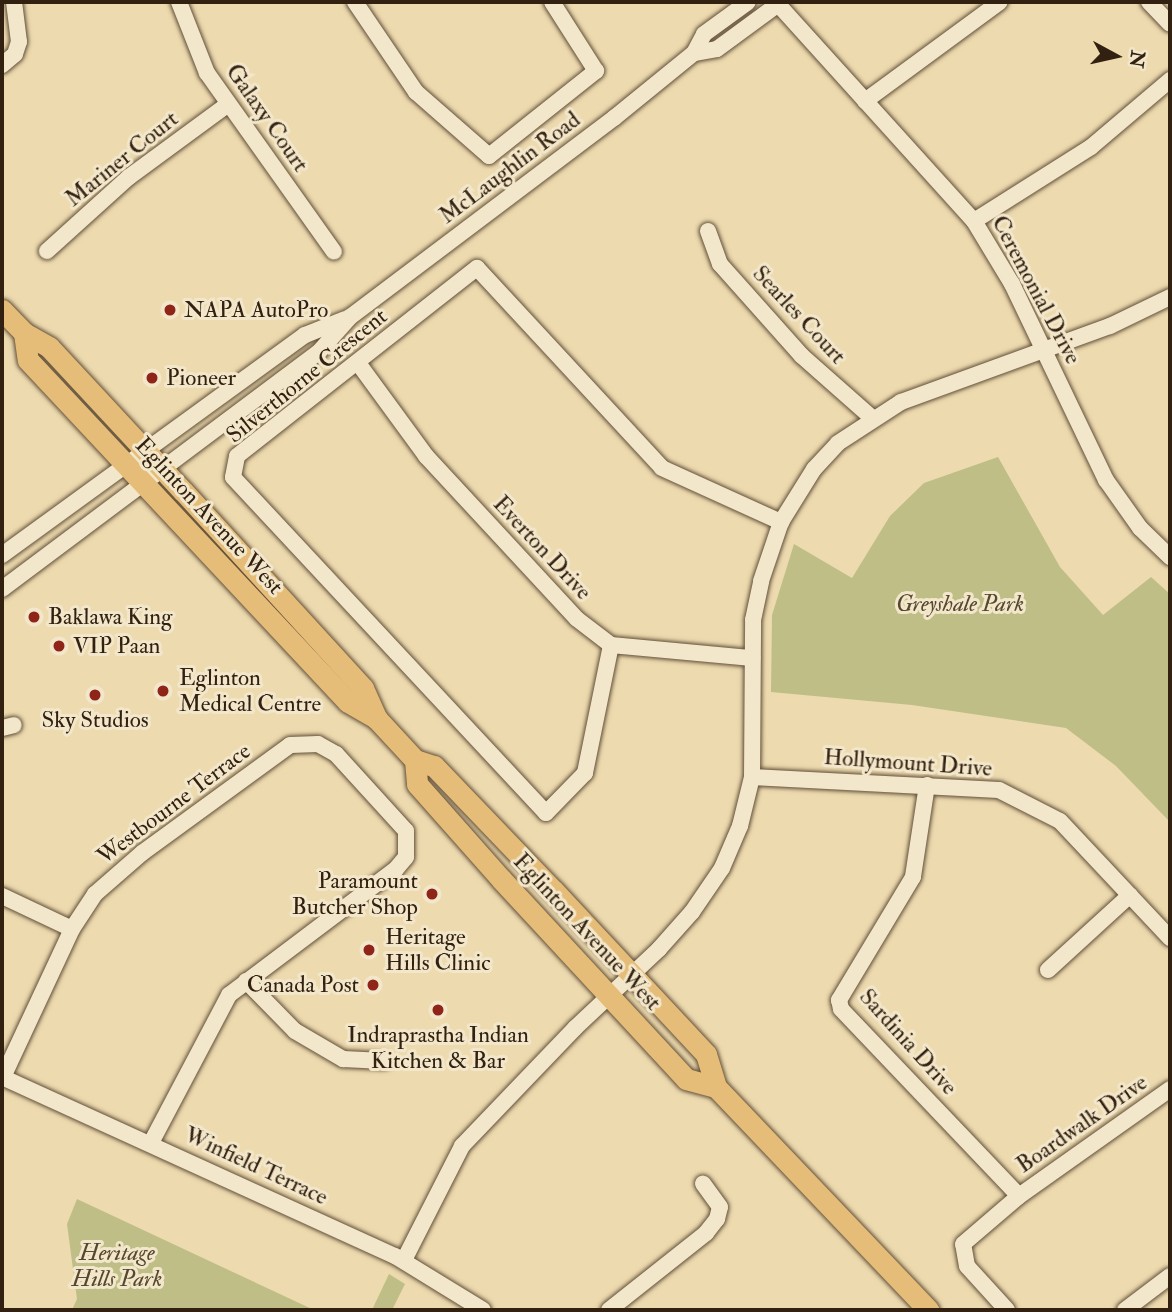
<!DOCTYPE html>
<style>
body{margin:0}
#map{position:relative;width:1172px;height:1312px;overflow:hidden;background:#eddaaf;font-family:"IM FELL Double Pica",serif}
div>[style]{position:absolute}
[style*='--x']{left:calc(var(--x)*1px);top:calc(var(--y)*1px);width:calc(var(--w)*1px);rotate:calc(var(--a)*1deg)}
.green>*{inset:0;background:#bebe86}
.roads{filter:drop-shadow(0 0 2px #614f38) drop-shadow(0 0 2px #614f38)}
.minor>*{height:16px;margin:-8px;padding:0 8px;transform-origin:8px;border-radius:8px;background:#f3e7cb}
.major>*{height:21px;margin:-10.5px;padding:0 10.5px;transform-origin:10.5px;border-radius:10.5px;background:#e6bd78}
.dots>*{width:19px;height:19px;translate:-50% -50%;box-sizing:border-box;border:4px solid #f3e7cb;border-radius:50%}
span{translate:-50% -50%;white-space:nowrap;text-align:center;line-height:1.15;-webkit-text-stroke:6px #f3e7cb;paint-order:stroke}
.street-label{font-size:23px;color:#322110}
.poi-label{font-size:23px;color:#322110}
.left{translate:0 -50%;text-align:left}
.right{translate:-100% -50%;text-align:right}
.park-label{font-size:23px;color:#55482e;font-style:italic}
.frame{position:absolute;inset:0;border:4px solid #322110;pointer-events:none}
.north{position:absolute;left:1081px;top:21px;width:70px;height:70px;-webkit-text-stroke:5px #f3e7cb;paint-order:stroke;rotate:98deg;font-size:19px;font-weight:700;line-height:28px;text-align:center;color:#322110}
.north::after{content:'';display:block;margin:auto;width:24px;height:32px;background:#322110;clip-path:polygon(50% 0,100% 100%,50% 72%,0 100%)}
</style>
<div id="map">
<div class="green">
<div style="clip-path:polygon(998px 457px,1060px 567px,1103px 615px,1151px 577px,1170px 594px,1170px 822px,1116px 766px,1066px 728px,912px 705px,771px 692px,772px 615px,794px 544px,852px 578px,890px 516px,924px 483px)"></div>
<div style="clip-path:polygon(77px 1199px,267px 1288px,314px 1310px,72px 1310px,77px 1299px,67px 1224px)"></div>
<div style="clip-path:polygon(389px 1274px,405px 1284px,392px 1310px,372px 1310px)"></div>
</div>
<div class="roads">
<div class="minor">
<div style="--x:179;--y:2;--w:76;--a:68.5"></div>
<div style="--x:207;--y:73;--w:219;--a:54.6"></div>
<div style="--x:355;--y:2;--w:109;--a:55.9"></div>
<div style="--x:416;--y:92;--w:97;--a:41.2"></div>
<div style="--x:489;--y:156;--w:137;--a:-38.5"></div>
<div style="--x:596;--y:71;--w:82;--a:-122.5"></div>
<div style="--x:776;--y:2;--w:295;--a:47.9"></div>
<div style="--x:974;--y:221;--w:74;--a:58.9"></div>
<div style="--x:1012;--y:284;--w:217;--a:64.4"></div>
<div style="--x:1106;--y:480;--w:59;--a:54.7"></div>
<div style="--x:1140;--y:528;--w:42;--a:44"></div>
<div style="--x:1149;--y:2;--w:30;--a:46"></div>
<div style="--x:694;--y:53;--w:23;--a:-10"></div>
<div style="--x:717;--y:49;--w:79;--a:-36.3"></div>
<div style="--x:2;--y:65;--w:17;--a:-40"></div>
<div style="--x:15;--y:54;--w:13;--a:-72"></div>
<div style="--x:19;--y:42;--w:40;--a:-97.1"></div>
<div style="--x:865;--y:101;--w:167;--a:-36.3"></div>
<div style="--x:974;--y:221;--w:138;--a:-32.3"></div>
<div style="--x:1091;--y:147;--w:104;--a:-40.3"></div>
<div style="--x:708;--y:231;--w:35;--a:70"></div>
<div style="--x:720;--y:264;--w:123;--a:48.3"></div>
<div style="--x:802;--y:356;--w:94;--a:41.5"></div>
<div style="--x:47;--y:251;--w:110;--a:-42.1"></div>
<div style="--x:129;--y:177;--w:122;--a:-36.3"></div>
<div style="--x:358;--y:363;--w:115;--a:53.8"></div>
<div style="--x:426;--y:456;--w:222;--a:47.2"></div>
<div style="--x:577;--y:619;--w:43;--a:37.4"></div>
<div style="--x:611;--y:645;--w:142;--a:5.3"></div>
<div style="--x:2;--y:555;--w:374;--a:-36"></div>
<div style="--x:305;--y:335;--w:43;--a:-21.8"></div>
<div style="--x:2;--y:589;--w:394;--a:-36.8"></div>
<div style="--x:318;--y:353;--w:48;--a:-48.4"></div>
<div style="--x:350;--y:317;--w:331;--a:-37"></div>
<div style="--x:614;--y:118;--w:103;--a:-39.1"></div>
<div style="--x:694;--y:53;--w:21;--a:-62"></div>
<div style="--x:704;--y:34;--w:54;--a:-36"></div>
<div style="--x:611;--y:645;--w:131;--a:101.5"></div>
<div style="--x:585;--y:773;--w:56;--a:134.3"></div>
<div style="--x:546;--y:813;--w:459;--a:-133"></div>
<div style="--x:233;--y:477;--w:21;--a:-79"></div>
<div style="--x:237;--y:456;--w:305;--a:-38.1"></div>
<div style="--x:477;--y:268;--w:272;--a:47.2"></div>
<div style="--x:662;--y:468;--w:131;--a:24.4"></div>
<div style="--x:2;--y:728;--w:12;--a:-14"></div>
<div style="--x:752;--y:777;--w:247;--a:3"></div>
<div style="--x:999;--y:790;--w:68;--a:26.9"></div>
<div style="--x:1060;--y:821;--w:161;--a:46.8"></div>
<div style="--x:927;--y:785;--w:93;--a:98.7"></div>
<div style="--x:913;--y:877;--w:144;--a:121"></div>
<div style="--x:839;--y:1000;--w:9;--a:77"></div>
<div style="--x:841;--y:1009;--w:258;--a:46.4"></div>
<div style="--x:2;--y:896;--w:77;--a:25.2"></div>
<div style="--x:1048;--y:970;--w:111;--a:-42.4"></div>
<div style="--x:246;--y:981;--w:70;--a:45.6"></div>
<div style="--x:295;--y:1031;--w:56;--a:30.3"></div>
<div style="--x:343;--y:1059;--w:41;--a:2.8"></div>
<div style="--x:2;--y:1077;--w:432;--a:24.5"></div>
<div style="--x:395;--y:1256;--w:103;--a:31.5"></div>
<div style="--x:3;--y:1077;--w:163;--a:-65"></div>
<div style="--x:72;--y:929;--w:42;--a:-56.7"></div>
<div style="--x:95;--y:894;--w:62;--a:-41.1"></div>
<div style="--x:142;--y:853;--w:183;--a:-36.1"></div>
<div style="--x:290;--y:745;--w:28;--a:-2"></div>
<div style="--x:318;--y:744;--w:21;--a:29"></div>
<div style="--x:336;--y:754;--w:104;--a:47.7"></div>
<div style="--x:406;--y:831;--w:26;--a:90"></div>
<div style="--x:406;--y:857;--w:16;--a:130"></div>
<div style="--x:396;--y:869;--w:209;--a:143"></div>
<div style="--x:229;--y:995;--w:167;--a:117.8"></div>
<div style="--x:404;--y:1260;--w:128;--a:-63"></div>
<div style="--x:462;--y:1146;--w:163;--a:-46.2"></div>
<div style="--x:575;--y:1028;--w:115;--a:-43.2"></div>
<div style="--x:659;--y:949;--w:50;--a:-48.3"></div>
<div style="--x:692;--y:912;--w:53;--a:-55.7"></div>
<div style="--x:722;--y:868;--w:46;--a:-66.8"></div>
<div style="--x:740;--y:826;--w:50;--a:-76.2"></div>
<div style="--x:752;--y:777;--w:157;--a:-89.6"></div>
<div style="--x:753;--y:620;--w:40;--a:-78"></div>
<div style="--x:761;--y:581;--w:62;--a:-71.3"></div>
<div style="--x:781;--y:522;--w:62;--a:-58.1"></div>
<div style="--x:814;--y:469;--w:35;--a:-47"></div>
<div style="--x:838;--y:443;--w:75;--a:-33.1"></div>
<div style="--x:901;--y:402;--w:222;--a:-20"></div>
<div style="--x:1110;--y:326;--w:67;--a:-25.8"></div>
<div style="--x:609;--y:1310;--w:124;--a:-38.4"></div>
<div style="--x:706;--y:1233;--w:18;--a:-52"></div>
<div style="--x:717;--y:1219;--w:12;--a:-76"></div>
<div style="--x:720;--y:1207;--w:29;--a:-126"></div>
<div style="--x:1007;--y:1310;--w:59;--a:-132.3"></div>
<div style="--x:967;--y:1266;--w:22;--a:-100"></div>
<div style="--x:963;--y:1244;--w:74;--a:-40.6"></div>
<div style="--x:1019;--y:1196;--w:185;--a:-35.3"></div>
<div style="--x:1125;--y:1310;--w:56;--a:-37.1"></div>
</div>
<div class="major">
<div style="--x:2;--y:310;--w:32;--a:46"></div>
<div style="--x:24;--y:333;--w:29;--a:29"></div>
<div style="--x:49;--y:347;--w:197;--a:47.1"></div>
<div style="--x:183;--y:491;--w:267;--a:47.6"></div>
<div style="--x:363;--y:688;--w:34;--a:66"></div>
<div style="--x:24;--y:333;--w:27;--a:82"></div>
<div style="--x:28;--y:360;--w:468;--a:46.9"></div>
<div style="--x:348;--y:702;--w:34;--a:30"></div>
<div style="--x:377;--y:719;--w:56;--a:47.2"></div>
<div style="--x:415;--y:760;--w:20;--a:18"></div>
<div style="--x:434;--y:766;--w:172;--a:46.2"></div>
<div style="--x:553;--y:890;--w:224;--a:47"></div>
<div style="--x:706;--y:1054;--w:34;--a:73"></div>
<div style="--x:716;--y:1087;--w:308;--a:46.4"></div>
<div style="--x:415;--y:760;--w:24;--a:85"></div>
<div style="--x:417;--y:784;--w:127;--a:48.5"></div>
<div style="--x:501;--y:879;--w:272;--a:47.2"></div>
<div style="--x:686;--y:1079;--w:31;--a:15"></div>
</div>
</div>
<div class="dots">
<div style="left:170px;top:310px;background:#8f2418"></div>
<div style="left:152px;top:378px;background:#8f2418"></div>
<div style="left:34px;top:617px;background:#8f2418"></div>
<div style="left:59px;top:646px;background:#8f2418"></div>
<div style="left:163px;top:691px;background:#8f2418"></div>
<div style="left:95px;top:695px;background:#8f2418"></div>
<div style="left:432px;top:894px;background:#8f2418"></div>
<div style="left:369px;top:950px;background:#8f2418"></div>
<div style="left:373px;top:985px;background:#8f2418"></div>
<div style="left:438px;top:1010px;background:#8f2418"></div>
</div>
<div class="street-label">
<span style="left:267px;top:118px;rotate:55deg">Galaxy Court</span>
<span style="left:122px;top:159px;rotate:-39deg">Mariner Court</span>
<span style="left:510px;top:168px;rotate:-37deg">McLaughlin Road</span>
<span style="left:1036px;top:290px;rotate:62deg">Ceremonial Drive</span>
<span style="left:799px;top:315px;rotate:47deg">Searles Court</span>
<span style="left:307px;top:376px;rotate:-39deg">Silverthorne Crescent</span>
<span style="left:209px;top:516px;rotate:47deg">Eglinton Avenue West</span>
<span style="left:542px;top:548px;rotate:47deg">Everton Drive</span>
<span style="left:908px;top:763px;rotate:4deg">Hollymount Drive</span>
<span style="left:174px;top:804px;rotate:-37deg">Westbourne Terrace</span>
<span style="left:587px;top:932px;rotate:47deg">Eglinton Avenue West</span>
<span style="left:908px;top:1042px;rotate:48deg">Sardinia Drive</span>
<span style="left:1082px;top:1124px;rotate:-35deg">Boardwalk Drive</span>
<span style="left:256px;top:1166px;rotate:25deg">Winfield Terrace</span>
</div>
<div class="poi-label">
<span class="left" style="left:184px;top:310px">NAPA AutoPro</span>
<span class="left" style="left:166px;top:378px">Pioneer</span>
<span class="left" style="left:48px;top:617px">Baklawa King</span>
<span class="left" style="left:73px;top:646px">VIP Paan</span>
<span class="left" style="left:179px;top:691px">Eglinton<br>Medical Centre</span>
<span style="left:95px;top:720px">Sky Studios</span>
<span class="right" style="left:418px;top:894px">Paramount<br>Butcher Shop</span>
<span class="left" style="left:385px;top:950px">Heritage<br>Hills Clinic</span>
<span class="right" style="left:359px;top:985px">Canada Post</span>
<span style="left:438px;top:1048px">Indraprastha Indian<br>Kitchen &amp; Bar</span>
</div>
<div class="park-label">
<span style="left:960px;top:604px">Greyshale Park</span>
<span style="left:117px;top:1266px">Heritage<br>Hills Park</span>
</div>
<div class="frame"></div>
<div class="north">N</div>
</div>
